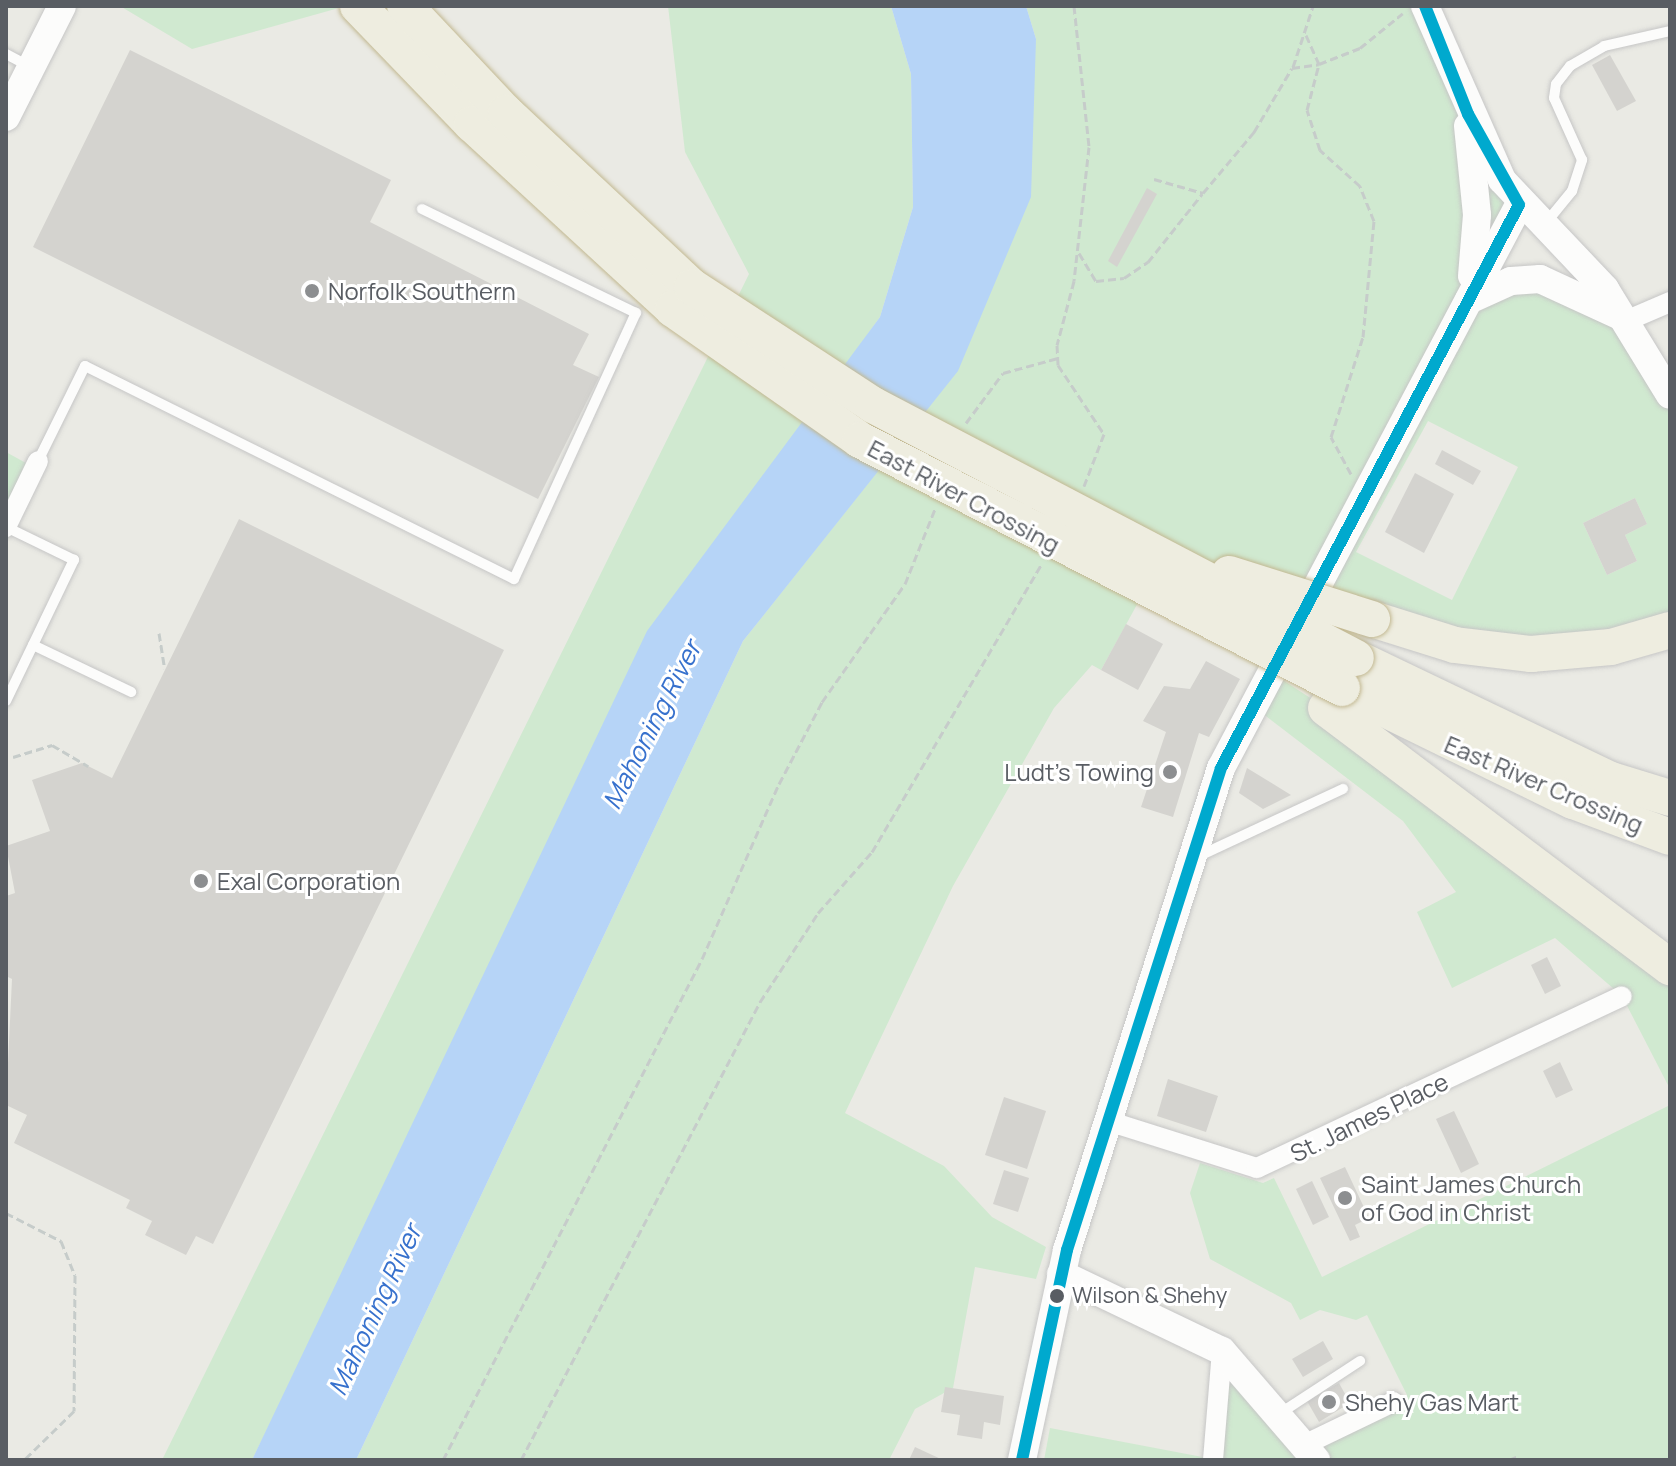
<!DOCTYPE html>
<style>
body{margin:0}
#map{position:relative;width:1676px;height:1466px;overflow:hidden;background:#eaeae4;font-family:Manrope,sans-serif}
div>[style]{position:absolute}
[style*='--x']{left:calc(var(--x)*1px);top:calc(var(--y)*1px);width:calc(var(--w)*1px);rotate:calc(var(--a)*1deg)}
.green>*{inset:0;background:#d0e9d0}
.water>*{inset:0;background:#b6d4f7}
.building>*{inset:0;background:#d4d3cf}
.path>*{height:3px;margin-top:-1.5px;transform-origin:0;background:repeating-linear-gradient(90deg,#c6ccca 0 8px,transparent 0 12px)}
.roads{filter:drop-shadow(0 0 2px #c6c6c6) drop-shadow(0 0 2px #c6c6c6)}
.lane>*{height:10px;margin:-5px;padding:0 5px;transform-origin:5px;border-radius:5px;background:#fcfcfb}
.street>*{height:20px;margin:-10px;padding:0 10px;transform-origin:10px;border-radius:10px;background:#fcfcfb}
.secondary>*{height:28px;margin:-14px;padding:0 14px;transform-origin:14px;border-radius:14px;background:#fcfcfb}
.highway>*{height:36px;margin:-18px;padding:0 18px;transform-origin:18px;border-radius:18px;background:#eeede0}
.bridges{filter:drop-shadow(0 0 2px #c2b891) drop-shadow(0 0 2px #c2b891)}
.highway-bridge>*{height:36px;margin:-18px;padding:0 18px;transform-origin:18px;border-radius:18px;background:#eeede0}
.bus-1>*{height:12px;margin:-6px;padding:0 6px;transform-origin:6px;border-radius:6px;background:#00a9ce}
.dots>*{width:22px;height:22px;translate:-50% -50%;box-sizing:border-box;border:4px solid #fff;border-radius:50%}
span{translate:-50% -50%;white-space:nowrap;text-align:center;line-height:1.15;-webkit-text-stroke:6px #fff;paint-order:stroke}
.bus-label{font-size:22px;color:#595d63}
.left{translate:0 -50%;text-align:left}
.poi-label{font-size:24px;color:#595d63}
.right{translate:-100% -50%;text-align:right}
.street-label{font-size:24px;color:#595d63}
.water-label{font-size:26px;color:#3771cd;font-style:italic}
.frame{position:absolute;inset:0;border:8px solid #595d63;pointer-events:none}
</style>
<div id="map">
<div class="green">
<div style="clip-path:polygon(120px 6px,346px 6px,192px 49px)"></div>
<div style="clip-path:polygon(668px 6px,891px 6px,911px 74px,913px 207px,880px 317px,772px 468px,416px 1126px,252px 1460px,162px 1460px,749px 274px,685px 152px)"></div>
<div style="clip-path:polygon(evenodd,1026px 6px,1425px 6px,1519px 205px,1470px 299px,1511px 281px,1628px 320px,1670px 395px,1670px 630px,1572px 652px,1311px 599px,1275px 675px,1381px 744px,1670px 967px,1670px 1089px,1622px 996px,1555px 938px,1452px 988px,1417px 912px,1456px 892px,1403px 821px,1254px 707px,1275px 675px,1145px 590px,1101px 670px,1092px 665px,1054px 708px,953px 886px,845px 1113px,944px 1166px,992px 1217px,1046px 1247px,1036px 1279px,975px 1267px,953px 1388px,915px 1409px,889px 1460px,356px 1460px,743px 641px,958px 370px,1036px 39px,1026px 6px,1428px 421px,1518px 467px,1452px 600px,1356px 552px,1428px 421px,1026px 6px,1635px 498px,1647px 524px,1625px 535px,1637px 561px,1607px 575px,1583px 523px,1635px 498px)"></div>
<div style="clip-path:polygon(6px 452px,35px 468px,6px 527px)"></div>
<div style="clip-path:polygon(1670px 1105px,1670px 1460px,1044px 1460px,1050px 1428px,1213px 1459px,1222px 1351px,1304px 1444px,1407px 1395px,1367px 1315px,1356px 1320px,1320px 1310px,1300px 1320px,1291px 1303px,1210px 1259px,1190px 1193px,1200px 1163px,1263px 1183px,1274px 1178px,1322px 1277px)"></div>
</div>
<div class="water">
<div style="clip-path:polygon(891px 6px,1026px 6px,1036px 39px,1031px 197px,958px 371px,743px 641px,356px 1460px,252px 1460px,647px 631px,880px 317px,913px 207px,911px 74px)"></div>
</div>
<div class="building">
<div style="clip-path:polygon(130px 50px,391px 180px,370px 222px,589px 334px,573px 365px,599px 377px,538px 499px,33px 247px)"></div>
<div style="clip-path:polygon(1610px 55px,1636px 101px,1617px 111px,1592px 65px)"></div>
<div style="clip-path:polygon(1147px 188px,1157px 194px,1117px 267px,1108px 261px)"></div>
<div style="clip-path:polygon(1442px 450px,1481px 471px,1473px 485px,1435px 464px)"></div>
<div style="clip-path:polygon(1415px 473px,1454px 494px,1424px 553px,1385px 532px)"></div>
<div style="clip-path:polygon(1635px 498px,1647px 524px,1625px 535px,1637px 561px,1607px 575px,1583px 523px)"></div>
<div style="clip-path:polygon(239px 519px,504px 650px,213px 1244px,196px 1236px,186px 1255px,145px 1235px,152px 1221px,126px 1208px,130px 1200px,14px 1143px,27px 1115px,6px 1105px,12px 979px,6px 976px,6px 896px,15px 893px,6px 846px,50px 831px,32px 780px,82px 763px,112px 778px)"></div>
<div style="clip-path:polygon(1126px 624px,1163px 644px,1138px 690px,1101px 670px)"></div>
<div style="clip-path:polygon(1206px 661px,1240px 679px,1209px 737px,1199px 733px,1173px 817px,1141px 807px,1166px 732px,1143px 721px,1164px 686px,1190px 689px)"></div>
<div style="clip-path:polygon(1247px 768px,1291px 795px,1263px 809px,1239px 793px)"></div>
<div style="clip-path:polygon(1547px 957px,1561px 986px,1545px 994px,1531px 965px)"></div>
<div style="clip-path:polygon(1560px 1062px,1573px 1090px,1556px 1098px,1543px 1071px)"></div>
<div style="clip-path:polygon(1168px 1079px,1218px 1096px,1206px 1132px,1157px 1116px)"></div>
<div style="clip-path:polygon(1004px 1097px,1046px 1111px,1027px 1169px,985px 1155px)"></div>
<div style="clip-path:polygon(1454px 1111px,1479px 1164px,1461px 1173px,1436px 1119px)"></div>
<div style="clip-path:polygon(1345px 1167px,1369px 1218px,1355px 1225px,1360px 1237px,1350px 1241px,1320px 1178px)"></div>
<div style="clip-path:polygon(1004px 1170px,1029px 1178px,1018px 1212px,993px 1204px)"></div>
<div style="clip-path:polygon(1312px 1181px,1329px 1217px,1313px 1225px,1296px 1189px)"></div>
<div style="clip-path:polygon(1323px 1341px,1333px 1359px,1303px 1377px,1292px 1359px)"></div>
<div style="clip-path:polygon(1339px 1383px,1350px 1403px,1319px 1422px,1307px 1401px)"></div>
<div style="clip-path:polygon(945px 1387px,1004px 1396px,1000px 1425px,984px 1422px,982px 1439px,957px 1435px,960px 1415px,941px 1412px)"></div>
<div style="clip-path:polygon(915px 1447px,943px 1460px,909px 1460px)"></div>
</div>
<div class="path">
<div style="--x:1074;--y:6;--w:142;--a:83.9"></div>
<div style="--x:1089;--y:147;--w:135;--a:96.4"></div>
<div style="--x:1074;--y:281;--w:66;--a:104.9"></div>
<div style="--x:1057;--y:345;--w:20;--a:87"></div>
<div style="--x:1058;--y:365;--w:83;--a:56.3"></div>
<div style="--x:1104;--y:434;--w:56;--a:111"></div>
<div style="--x:1306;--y:35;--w:32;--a:66"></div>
<div style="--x:1293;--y:67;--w:64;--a:-71.8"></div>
<div style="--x:1154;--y:179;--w:51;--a:15.9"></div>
<div style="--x:1203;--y:193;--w:80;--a:-50.1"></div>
<div style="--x:1254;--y:132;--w:74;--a:-59.3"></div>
<div style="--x:1292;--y:68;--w:27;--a:-8"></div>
<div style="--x:1079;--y:253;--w:33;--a:59"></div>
<div style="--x:1096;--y:281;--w:28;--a:-6"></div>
<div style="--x:1124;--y:278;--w:29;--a:-34"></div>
<div style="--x:1148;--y:262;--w:87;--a:-51.5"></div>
<div style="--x:966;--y:423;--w:62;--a:-53.5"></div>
<div style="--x:1003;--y:373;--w:57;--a:-15.3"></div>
<div style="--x:1351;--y:474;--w:42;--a:-118.4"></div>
<div style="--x:1331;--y:437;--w:105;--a:-72.3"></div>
<div style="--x:1363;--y:337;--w:117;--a:-84.6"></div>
<div style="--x:1374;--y:221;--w:38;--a:-112"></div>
<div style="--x:1360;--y:186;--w:54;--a:-138"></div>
<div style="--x:1320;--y:150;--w:42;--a:-108"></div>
<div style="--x:1307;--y:110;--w:48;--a:-75.4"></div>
<div style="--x:1319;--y:64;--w:44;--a:-21.3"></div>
<div style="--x:1360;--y:48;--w:55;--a:-39.1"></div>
<div style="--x:159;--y:633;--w:36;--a:81"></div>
<div style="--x:13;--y:757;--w:41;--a:-17.1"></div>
<div style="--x:52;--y:745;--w:42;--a:30.3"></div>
<div style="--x:6;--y:1213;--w:62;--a:27"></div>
<div style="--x:61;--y:1241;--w:37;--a:68"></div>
<div style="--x:75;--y:1275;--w:136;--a:90.4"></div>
<div style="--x:74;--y:1411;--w:70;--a:135.6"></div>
<div style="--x:443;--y:1460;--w:564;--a:-62.66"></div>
<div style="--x:702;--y:959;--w:191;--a:-66.3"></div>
<div style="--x:779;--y:784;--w:93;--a:-62.3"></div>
<div style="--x:822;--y:702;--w:144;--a:-54.9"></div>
<div style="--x:905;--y:584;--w:81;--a:-68.2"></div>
<div style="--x:521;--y:1460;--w:517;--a:-62.44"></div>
<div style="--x:760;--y:1002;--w:106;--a:-56.9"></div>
<div style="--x:818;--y:913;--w:81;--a:-48.5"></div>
<div style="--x:872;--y:852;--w:335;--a:-59.5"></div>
<div style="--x:1509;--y:1460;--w:8;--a:-23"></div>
</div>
<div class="roads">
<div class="lane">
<div style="--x:6;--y:54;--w:26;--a:28"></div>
<div style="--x:1545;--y:224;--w:43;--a:-50.7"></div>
<div style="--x:1572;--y:191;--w:33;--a:-72"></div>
<div style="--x:1582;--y:160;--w:68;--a:-114.3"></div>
<div style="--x:1554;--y:98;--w:14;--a:-82"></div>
<div style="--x:1556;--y:84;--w:23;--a:-52"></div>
<div style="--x:1570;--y:66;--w:39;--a:-30"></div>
<div style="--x:1604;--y:46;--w:68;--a:-12.8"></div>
<div style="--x:38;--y:461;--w:106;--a:-63.7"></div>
<div style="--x:85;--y:366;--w:479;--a:26.4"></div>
<div style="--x:514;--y:579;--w:293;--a:-65.4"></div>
<div style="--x:636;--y:313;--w:238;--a:-154.1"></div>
<div style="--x:33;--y:645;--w:109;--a:25.6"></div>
<div style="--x:6;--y:701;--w:157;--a:-64.3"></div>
<div style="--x:74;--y:560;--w:76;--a:-154.1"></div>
<div style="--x:1199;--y:856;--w:159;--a:-25"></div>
<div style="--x:1279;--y:1414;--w:97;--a:-33.2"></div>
</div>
<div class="street">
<div style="--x:1628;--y:320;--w:46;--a:-23.2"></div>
<div style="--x:6;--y:527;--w:73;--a:-64.1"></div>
<div style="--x:1108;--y:1121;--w:156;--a:17.5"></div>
<div style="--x:1257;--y:1168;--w:403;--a:-25.2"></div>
<div style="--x:1304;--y:1445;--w:99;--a:-25.8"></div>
<div style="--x:1213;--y:1460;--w:109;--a:-85.3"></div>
</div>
<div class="secondary">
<div style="--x:1425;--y:6;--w:190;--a:66.1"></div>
<div style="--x:1502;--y:180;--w:150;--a:46.6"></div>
<div style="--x:1605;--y:289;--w:124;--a:58.5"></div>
<div style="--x:6;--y:117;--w:124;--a:-63.2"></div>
<div style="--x:1468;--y:126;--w:89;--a:84.2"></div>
<div style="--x:1477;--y:215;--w:61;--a:94.7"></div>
<div style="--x:1469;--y:300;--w:46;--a:-24.3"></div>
<div style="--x:1511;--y:281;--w:29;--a:-4"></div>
<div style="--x:1540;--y:279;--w:88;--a:24.8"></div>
<div style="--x:1061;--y:1274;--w:178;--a:25.6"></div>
<div style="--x:1222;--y:1351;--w:144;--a:49.2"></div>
<div style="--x:1022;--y:1460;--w:215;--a:-77.9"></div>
<div style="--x:1067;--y:1250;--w:506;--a:-72.28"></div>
<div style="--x:1221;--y:768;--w:637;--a:-62.11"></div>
</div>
<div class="highway">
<div style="--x:1372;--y:619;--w:87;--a:17.4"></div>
<div style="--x:1455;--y:645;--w:77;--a:6.8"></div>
<div style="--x:1531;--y:654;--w:80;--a:-5"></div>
<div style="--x:1611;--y:647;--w:61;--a:-16.1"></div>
<div style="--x:1356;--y:658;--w:283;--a:25.6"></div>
<div style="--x:1611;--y:780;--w:62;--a:17"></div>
<div style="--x:1342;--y:688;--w:257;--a:26.1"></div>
<div style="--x:1573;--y:801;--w:103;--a:20.4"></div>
<div style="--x:1326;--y:708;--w:431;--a:37"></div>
</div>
</div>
<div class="bridges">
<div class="highway-bridge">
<div style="--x:358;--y:6;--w:164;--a:46"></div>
<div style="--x:472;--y:124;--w:273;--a:42.6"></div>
<div style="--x:673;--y:309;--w:228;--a:35"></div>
<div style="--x:860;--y:440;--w:542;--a:27.23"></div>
<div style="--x:405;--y:6;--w:147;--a:46.7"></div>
<div style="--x:506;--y:113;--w:255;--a:43.1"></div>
<div style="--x:692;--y:287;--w:216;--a:33.1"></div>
<div style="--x:873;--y:405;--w:545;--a:27.65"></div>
<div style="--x:1229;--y:574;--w:150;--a:17.5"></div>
</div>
</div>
<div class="bus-1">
<div style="--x:1022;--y:1460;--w:215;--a:-77.9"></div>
<div style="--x:1067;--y:1250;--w:506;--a:-72.28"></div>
<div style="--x:1221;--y:768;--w:637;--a:-62.11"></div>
<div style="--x:1519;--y:205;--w:104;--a:-119.3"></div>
<div style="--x:1468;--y:114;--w:116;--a:-111.7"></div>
</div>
<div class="dots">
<div style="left:312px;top:291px;background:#8c8e90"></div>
<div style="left:1170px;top:772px;background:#8c8e90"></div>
<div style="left:201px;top:881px;background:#8c8e90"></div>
<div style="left:1345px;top:1198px;background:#8c8e90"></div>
<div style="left:1057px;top:1296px;background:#595d63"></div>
<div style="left:1329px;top:1402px;background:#8c8e90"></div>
</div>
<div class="bus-label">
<span class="left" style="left:1072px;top:1296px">Wilson &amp; Shehy</span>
</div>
<div class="poi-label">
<span class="left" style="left:328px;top:291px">Norfolk Southern</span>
<span class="right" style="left:1154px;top:772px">Ludt's Towing</span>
<span class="left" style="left:217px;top:881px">Exal Corporation</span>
<span class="left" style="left:1361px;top:1198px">Saint James Church<br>of God in Christ</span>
<span class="left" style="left:1345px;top:1402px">Shehy Gas Mart</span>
</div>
<div class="street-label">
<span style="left:964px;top:496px;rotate:28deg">East River Crossing</span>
<span style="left:1544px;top:784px;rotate:23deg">East River Crossing</span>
<span style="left:1369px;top:1117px;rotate:-26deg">St. James Place</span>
</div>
<div class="water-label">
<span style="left:652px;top:725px;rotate:-63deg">Mahoning River</span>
<span style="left:375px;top:1310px;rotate:-65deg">Mahoning River</span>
</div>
<div class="frame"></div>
</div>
